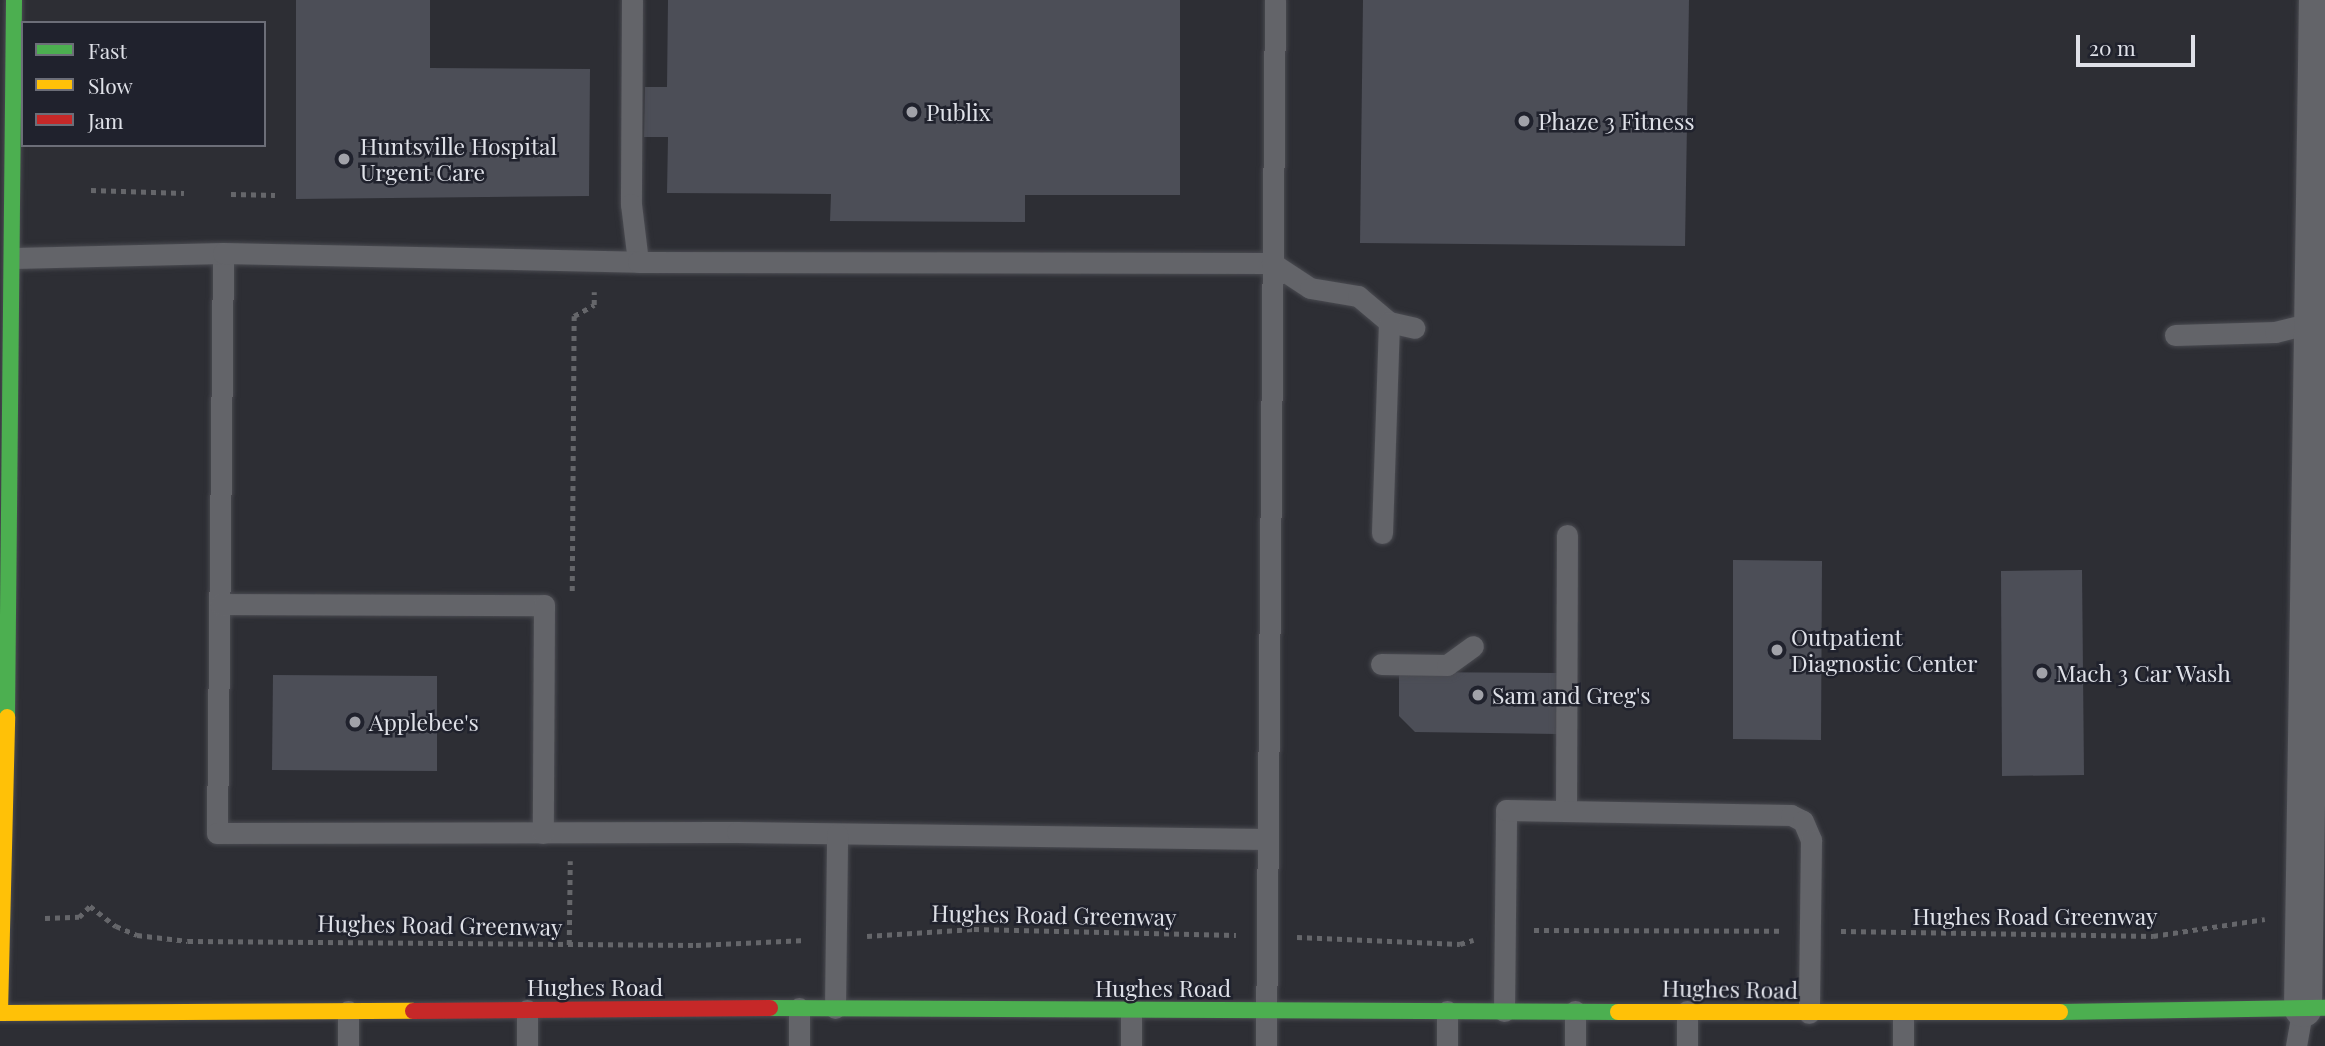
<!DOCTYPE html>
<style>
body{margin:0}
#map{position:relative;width:2325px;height:1046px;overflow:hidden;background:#2d2e34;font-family:"Playfair Display",serif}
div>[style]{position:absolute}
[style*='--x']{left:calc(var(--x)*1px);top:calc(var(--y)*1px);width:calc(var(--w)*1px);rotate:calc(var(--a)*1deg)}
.building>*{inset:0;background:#4c4e57}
.path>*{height:4.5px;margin-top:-2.25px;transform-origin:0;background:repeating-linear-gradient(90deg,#65666a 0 5px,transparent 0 10px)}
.roads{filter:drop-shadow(0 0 2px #4a4b51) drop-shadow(0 0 2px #4a4b51)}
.lane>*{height:21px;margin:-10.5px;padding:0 10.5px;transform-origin:10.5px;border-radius:10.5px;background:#636469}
.street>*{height:38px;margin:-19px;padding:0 19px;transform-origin:19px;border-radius:19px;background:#636469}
.fast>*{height:16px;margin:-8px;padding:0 8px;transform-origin:8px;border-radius:8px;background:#4caf50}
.slow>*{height:16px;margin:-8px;padding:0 8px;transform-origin:8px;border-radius:8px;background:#ffc107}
.jam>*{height:16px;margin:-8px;padding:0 8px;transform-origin:8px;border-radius:8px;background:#c62828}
.dots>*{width:19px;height:19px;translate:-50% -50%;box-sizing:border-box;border:4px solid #20222d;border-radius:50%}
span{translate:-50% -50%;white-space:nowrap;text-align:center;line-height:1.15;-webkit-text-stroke:5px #20222d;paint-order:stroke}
.poi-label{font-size:23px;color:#dfe1e8}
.left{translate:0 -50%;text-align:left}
.street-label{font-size:23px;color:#dfe1e8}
.legend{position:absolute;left:21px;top:21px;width:245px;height:126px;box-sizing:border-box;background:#20222d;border:2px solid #6c6e78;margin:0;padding:9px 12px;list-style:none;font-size:21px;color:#dfe1e8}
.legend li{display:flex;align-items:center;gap:14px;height:35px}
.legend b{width:35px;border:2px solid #6c6e78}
.scale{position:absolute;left:2076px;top:35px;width:119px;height:32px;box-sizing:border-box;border:4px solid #dfe1e8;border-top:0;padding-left:9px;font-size:21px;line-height:24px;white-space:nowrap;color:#dfe1e8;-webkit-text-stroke:5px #20222d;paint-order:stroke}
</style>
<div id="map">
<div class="building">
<div style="clip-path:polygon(296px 0,430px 0,430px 68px,590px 69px,589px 196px,296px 199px)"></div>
<div style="clip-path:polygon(668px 0,1180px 0,1180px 195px,1025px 195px,1025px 222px,830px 221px,831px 194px,667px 193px,668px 137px,644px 137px,645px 87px,667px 87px)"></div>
<div style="clip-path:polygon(1363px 0,1689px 0,1685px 246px,1360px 243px)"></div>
<div style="clip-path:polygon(1733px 560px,1822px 561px,1821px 740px,1733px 739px)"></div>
<div style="clip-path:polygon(2082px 570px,2084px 775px,2002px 776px,2001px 571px)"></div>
<div style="clip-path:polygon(1399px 672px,1557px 673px,1557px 734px,1415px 732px,1399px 716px)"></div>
<div style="clip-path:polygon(273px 675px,437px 676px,437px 771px,272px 770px)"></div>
</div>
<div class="path">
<div style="--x:91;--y:190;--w:93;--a:1.8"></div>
<div style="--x:231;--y:194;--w:44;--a:1.3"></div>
<div style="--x:572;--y:591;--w:275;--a:-89.6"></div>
<div style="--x:574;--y:316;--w:23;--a:-29"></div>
<div style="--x:594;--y:305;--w:13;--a:-90"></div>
<div style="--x:45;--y:918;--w:34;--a:-2"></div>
<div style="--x:79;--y:917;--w:16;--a:-45"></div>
<div style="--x:90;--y:906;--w:33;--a:38"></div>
<div style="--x:116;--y:926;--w:23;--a:23"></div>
<div style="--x:137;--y:935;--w:51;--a:6.7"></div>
<div style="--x:188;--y:941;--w:508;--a:0.45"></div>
<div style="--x:696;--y:945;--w:110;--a:-2.6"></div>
<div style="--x:1534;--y:930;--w:246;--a:0.2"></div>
<div style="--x:1841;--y:931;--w:312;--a:0.9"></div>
<div style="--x:2153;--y:936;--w:113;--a:-8.6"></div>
<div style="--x:867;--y:936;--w:107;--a:-3.7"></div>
<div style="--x:974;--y:929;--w:262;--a:1.3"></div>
<div style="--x:1297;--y:937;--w:163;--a:2.5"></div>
<div style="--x:1460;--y:944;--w:14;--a:-17"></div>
<div style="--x:569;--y:945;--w:84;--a:-89.3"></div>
</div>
<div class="roads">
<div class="lane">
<div style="--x:632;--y:0;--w:204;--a:90.3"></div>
<div style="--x:631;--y:204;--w:58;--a:83.1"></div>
<div style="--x:223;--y:253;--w:580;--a:90.59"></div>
<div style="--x:217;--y:833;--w:520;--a:-0.11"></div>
<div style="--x:737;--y:832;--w:531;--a:0.76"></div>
<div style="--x:14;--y:258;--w:209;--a:-1.4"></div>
<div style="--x:223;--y:253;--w:415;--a:1.2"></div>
<div style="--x:638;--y:262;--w:634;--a:0.09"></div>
<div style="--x:1272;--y:263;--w:45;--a:33.3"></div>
<div style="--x:1310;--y:288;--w:49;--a:9.5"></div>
<div style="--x:1358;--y:296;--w:40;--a:40"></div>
<div style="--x:1389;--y:322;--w:26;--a:13"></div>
<div style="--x:2175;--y:335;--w:100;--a:-1.7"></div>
<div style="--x:2275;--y:332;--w:45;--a:-14"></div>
<div style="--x:1382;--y:533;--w:211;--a:-88.1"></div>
<div style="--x:220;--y:604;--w:324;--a:0.2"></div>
<div style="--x:544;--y:605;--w:228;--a:90.3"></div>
<div style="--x:1381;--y:664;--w:66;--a:0.9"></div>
<div style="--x:1447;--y:665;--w:32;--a:-36"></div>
<div style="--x:1566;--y:811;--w:276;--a:-89.8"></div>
<div style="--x:799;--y:1008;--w:38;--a:90"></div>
<div style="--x:835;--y:1008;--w:174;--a:-89.3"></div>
<div style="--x:1131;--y:1010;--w:36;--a:90"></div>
<div style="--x:1504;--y:1011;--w:201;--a:-89.4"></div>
<div style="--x:1506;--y:810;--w:285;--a:1"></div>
<div style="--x:1791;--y:815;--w:13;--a:27"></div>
<div style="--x:1803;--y:821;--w:21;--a:67"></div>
<div style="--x:1811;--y:840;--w:173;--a:90.7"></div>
<div style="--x:1903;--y:1014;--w:32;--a:90"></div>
<div style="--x:348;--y:1046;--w:35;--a:-90"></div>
<div style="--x:527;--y:1046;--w:36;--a:-90"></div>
<div style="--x:1266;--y:1046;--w:1046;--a:-89.51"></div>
<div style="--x:1447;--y:1046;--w:35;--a:-90"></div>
<div style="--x:1575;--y:1046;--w:35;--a:-90"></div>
<div style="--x:1687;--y:1046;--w:35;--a:-90"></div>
<div style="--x:2296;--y:1046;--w:39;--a:-80"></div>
</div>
<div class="street">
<div style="--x:2303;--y:1008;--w:1008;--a:-89.15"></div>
</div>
<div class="fast">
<div style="--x:7;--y:717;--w:717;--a:-89.44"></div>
<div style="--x:770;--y:1008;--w:848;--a:0.27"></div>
<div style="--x:2060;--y:1012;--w:265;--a:-0.9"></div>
</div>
<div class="slow">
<div style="--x:0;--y:1012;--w:295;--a:-88.6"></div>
<div style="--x:1618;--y:1012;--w:442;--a:0"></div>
<div style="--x:0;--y:1013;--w:413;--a:-0.3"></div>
</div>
<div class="jam">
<div style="--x:413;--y:1011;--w:357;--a:-0.5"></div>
</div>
</div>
<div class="dots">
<div style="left:912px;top:112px;background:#a1a2a9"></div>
<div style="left:1524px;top:121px;background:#a1a2a9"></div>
<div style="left:344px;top:159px;background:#a1a2a9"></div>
<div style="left:1777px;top:650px;background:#a1a2a9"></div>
<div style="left:2042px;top:673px;background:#a1a2a9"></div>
<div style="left:1478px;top:695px;background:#a1a2a9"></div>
<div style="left:355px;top:722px;background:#a1a2a9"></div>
</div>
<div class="poi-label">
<span class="left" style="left:926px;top:112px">Publix</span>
<span class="left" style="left:1538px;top:121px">Phaze 3 Fitness</span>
<span class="left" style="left:360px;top:159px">Huntsville Hospital<br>Urgent Care</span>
<span class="left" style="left:1791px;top:650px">Outpatient<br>Diagnostic Center</span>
<span class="left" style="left:2056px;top:673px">Mach 3 Car Wash</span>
<span class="left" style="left:1492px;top:695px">Sam and Greg's</span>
<span class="left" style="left:369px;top:722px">Applebee's</span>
</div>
<div class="street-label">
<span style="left:1054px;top:915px;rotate:1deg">Hughes Road Greenway</span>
<span style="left:2035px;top:916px">Hughes Road Greenway</span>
<span style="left:440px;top:925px;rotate:1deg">Hughes Road Greenway</span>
<span style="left:595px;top:987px">Hughes Road</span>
<span style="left:1163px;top:988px">Hughes Road</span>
<span style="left:1730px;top:989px;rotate:1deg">Hughes Road</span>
</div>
<ul class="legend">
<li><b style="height:9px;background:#4caf50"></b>Fast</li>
<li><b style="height:9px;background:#ffc107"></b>Slow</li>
<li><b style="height:9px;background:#c62828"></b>Jam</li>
</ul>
<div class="scale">20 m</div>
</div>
